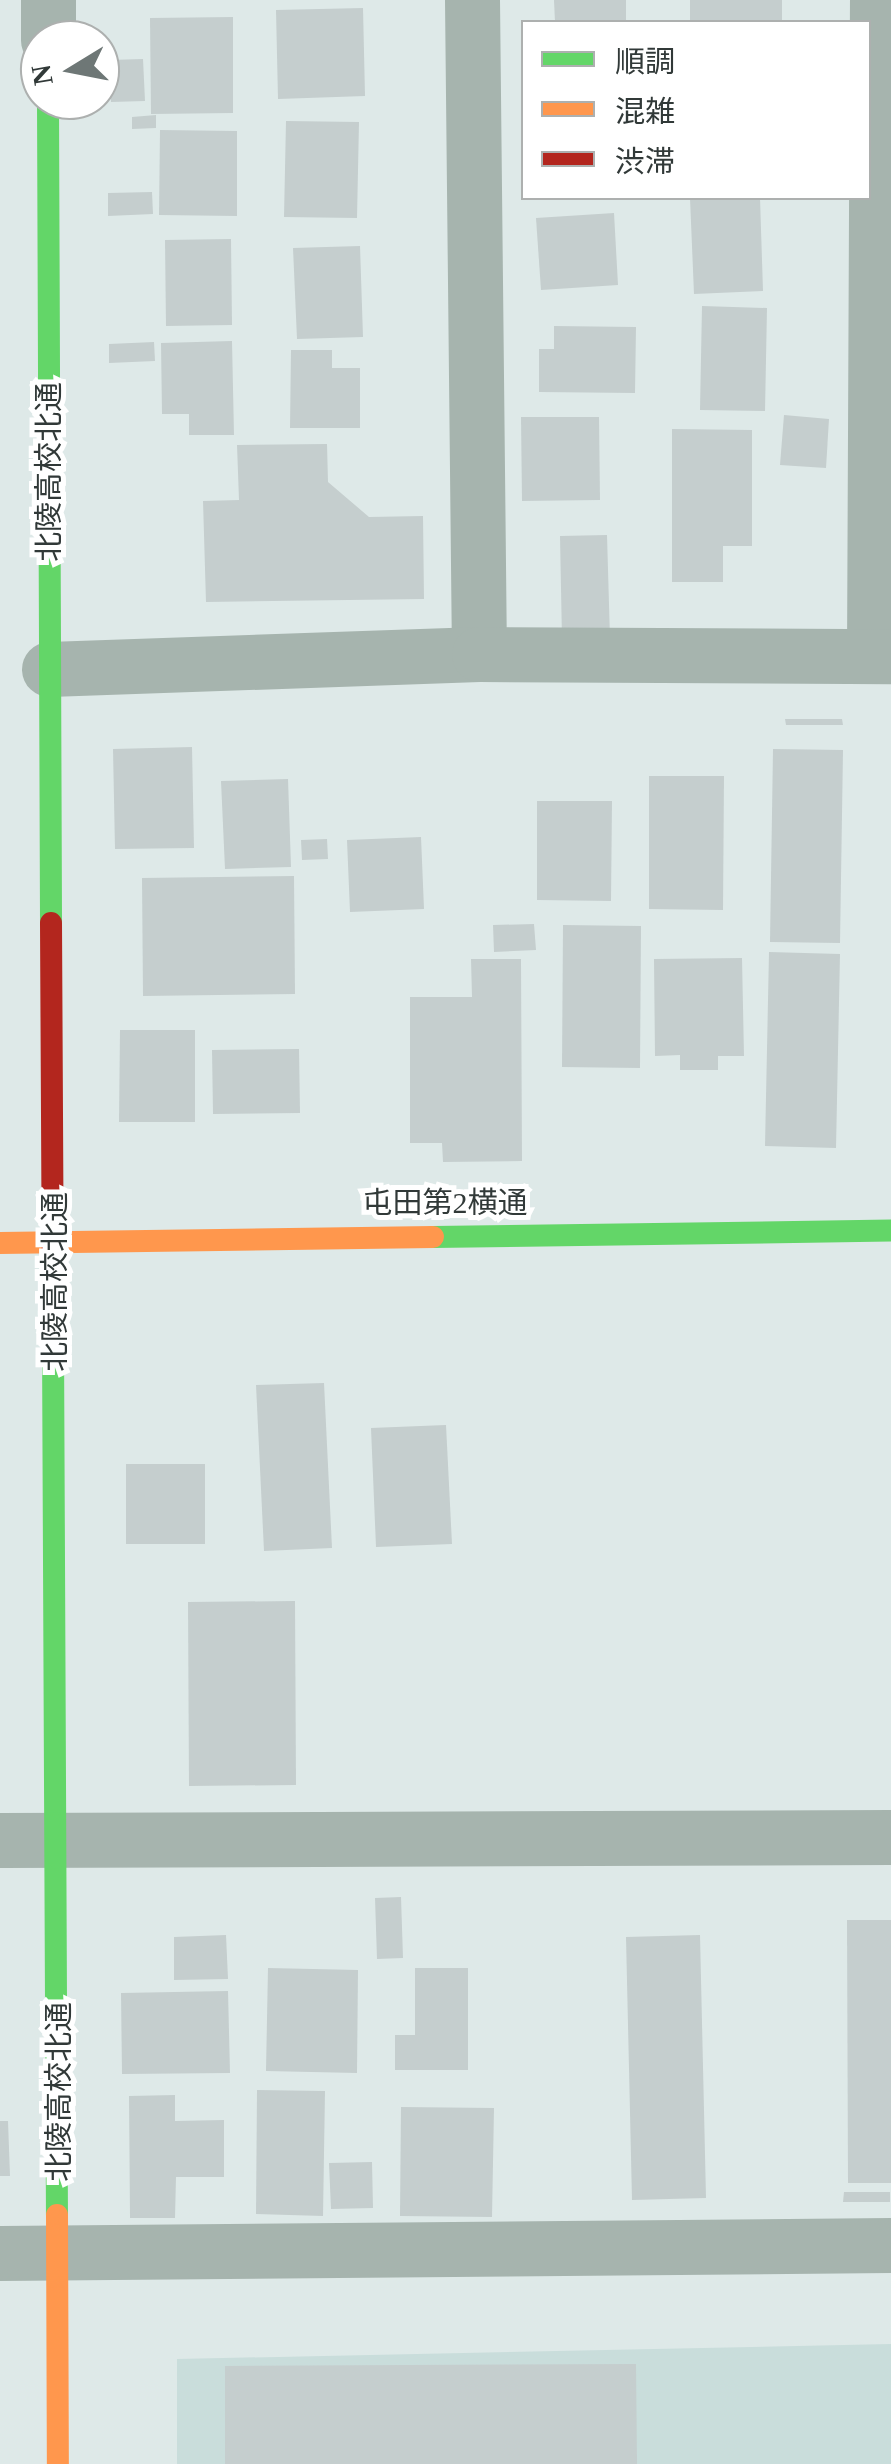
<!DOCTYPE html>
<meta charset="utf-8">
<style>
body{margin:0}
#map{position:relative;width:891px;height:2464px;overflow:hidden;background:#dee9e8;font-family:"Times New Roman","Noto Sans JP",serif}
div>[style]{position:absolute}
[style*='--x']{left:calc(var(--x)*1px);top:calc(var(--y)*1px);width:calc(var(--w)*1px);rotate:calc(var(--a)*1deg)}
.built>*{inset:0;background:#c9dddb}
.building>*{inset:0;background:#c5cece}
.street>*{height:55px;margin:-27.5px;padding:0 27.5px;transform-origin:27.5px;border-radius:27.5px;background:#a6b4ae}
.fast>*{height:22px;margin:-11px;padding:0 11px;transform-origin:11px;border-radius:11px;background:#63d668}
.slow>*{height:22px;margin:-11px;padding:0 11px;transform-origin:11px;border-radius:11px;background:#ff974d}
.jam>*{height:22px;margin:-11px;padding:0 11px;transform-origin:11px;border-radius:11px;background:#b3261e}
span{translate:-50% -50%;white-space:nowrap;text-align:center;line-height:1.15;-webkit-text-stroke:10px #fff;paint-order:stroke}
.street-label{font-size:30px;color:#313938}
.legend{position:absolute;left:521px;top:20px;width:350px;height:180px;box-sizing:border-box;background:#fff;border:2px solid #adb0af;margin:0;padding:12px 18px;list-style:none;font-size:30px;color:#313938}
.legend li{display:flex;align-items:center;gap:20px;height:50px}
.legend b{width:50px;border:2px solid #adb0af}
.north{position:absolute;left:20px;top:20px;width:100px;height:100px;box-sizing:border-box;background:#fff;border:2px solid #adb0af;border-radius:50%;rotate:260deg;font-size:28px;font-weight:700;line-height:40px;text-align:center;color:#313938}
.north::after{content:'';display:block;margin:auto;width:35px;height:45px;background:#6e7776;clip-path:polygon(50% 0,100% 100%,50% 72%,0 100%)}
</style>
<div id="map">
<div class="built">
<div style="clip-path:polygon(891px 2344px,891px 2464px,177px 2464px,177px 2359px)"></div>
</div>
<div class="building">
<div style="clip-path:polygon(554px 0,626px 0,626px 22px,555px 22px)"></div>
<div style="clip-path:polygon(690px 0,782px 0,782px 22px,690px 22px)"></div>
<div style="clip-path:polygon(363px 8px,365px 96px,278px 99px,276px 10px)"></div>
<div style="clip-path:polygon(233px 17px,233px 113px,151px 114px,150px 18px)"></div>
<div style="clip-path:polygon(143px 59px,145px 101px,111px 102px,109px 60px)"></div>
<div style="clip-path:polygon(156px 115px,156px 128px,132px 129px,132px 117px)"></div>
<div style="clip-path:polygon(286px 121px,359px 122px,357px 218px,284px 217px)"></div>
<div style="clip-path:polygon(160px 130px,237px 131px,237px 216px,159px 215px)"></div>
<div style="clip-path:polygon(152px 192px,153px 214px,108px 216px,108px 193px)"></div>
<div style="clip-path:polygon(690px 198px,760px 198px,763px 291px,694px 294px)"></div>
<div style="clip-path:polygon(614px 213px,618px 285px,541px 290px,536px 218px)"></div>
<div style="clip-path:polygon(231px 239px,232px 325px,166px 326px,165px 240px)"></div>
<div style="clip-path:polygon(360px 246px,363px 337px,297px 339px,293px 248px)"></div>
<div style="clip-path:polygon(702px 306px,767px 308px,765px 411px,700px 410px)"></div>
<div style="clip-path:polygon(554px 326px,636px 327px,635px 393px,539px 392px,539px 349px,554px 349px)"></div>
<div style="clip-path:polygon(232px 341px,234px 435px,189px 435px,189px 414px,162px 414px,161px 343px)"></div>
<div style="clip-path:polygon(154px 342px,155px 361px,109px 363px,109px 344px)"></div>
<div style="clip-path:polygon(291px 350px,332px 350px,332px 368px,360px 368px,360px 428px,290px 428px)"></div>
<div style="clip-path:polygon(784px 415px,829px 419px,826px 468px,780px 465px)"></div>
<div style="clip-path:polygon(521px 417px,599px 417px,600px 500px,522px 501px)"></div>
<div style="clip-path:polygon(672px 429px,752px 430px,752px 546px,723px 546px,723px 582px,672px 582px)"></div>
<div style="clip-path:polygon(327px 444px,328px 482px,369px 517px,423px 516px,424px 599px,206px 602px,203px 501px,239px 500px,237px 445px)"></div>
<div style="clip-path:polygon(607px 535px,610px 639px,562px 640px,560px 536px)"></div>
<div style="clip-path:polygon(785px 719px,842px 719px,843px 725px,786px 725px)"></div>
<div style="clip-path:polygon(192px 747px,194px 848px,115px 849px,113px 749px)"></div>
<div style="clip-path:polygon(773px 749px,843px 750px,840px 943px,770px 942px)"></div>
<div style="clip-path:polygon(649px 776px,724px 776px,723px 910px,649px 909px)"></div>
<div style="clip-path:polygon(288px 779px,291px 867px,225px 869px,221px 781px)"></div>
<div style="clip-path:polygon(537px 801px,612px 801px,611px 901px,537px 900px)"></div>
<div style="clip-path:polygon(421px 837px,424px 909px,350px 912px,347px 840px)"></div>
<div style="clip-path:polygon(327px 839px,328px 859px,302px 860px,301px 840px)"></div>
<div style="clip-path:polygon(294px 876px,295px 994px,143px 996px,142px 878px)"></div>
<div style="clip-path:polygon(534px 924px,536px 950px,494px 952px,493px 925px)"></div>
<div style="clip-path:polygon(563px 925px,641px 926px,640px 1068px,562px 1067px)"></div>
<div style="clip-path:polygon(769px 952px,840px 954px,836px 1148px,765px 1146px)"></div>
<div style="clip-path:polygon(742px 958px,744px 1056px,718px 1056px,718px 1070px,680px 1070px,680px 1055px,655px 1056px,654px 959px)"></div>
<div style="clip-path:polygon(471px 959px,521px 959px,522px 1161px,443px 1162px,442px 1143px,410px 1143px,410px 997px,472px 997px)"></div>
<div style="clip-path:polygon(120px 1030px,195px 1030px,195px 1122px,119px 1122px)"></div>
<div style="clip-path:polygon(299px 1049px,300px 1113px,213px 1114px,212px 1050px)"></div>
<div style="clip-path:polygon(324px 1383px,332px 1548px,264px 1551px,256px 1385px)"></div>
<div style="clip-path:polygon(446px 1425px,452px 1544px,376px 1547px,371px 1428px)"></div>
<div style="clip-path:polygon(126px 1464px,205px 1464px,205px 1544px,126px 1544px)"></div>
<div style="clip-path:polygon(295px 1601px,296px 1785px,189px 1786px,188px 1602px)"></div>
<div style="clip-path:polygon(401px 1897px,403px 1958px,377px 1959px,375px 1898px)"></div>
<div style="clip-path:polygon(847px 1920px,891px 1920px,891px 2183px,848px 2183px)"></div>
<div style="clip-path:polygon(226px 1935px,228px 1979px,174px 1980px,174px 1937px)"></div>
<div style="clip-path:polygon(700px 1935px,706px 2198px,632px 2200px,626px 1937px)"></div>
<div style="clip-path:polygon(268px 1968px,358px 1970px,357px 2073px,266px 2071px)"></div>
<div style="clip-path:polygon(415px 1968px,468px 1968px,468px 2070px,395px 2070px,395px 2035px,415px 2035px)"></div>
<div style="clip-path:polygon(228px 1991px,230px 2073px,122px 2074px,121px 1993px)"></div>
<div style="clip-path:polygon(257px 2090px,325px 2091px,323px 2216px,256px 2214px)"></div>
<div style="clip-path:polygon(175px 2095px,175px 2121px,224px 2120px,224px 2177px,176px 2177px,175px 2218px,130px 2218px,129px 2096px)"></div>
<div style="clip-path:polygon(401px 2107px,494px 2108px,492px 2217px,400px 2216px)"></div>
<div style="clip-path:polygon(0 2121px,8px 2121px,10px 2176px,0 2176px)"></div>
<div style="clip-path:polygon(372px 2162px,373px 2208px,331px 2209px,329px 2163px)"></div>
<div style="clip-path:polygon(844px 2192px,890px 2192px,890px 2202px,843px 2202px)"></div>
<div style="clip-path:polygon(636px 2364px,637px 2464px,225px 2464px,225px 2366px)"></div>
</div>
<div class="street">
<div style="--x:48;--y:0;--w:40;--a:90"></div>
<div style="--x:472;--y:0;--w:654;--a:89.39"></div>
<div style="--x:874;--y:656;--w:656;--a:-89.74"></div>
<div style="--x:49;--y:669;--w:430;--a:-2"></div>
<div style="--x:479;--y:654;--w:412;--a:0.3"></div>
<div style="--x:0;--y:1840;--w:891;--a:-0.19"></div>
<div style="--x:0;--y:2253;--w:891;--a:-0.51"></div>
</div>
<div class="fast">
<div style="--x:48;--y:100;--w:823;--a:89.79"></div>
<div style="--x:433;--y:1237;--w:458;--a:-0.8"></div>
<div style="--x:53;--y:1341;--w:874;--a:89.74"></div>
</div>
<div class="slow">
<div style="--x:0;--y:1243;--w:433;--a:-0.8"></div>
<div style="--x:57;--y:2215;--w:249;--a:89.8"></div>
</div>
<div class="jam">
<div style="--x:51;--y:923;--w:418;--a:89.7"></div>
</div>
<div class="street-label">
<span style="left:49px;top:472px;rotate:-90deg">北陵高校北通</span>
<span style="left:445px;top:1203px">屯田第2横通</span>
<span style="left:55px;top:1282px;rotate:-90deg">北陵高校北通</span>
<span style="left:59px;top:2092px;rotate:-90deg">北陵高校北通</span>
</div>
<ul class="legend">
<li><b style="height:12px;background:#63d668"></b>順調</li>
<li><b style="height:12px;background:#ff974d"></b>混雑</li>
<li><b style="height:12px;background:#b3261e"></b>渋滞</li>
</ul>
<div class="north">N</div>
</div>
